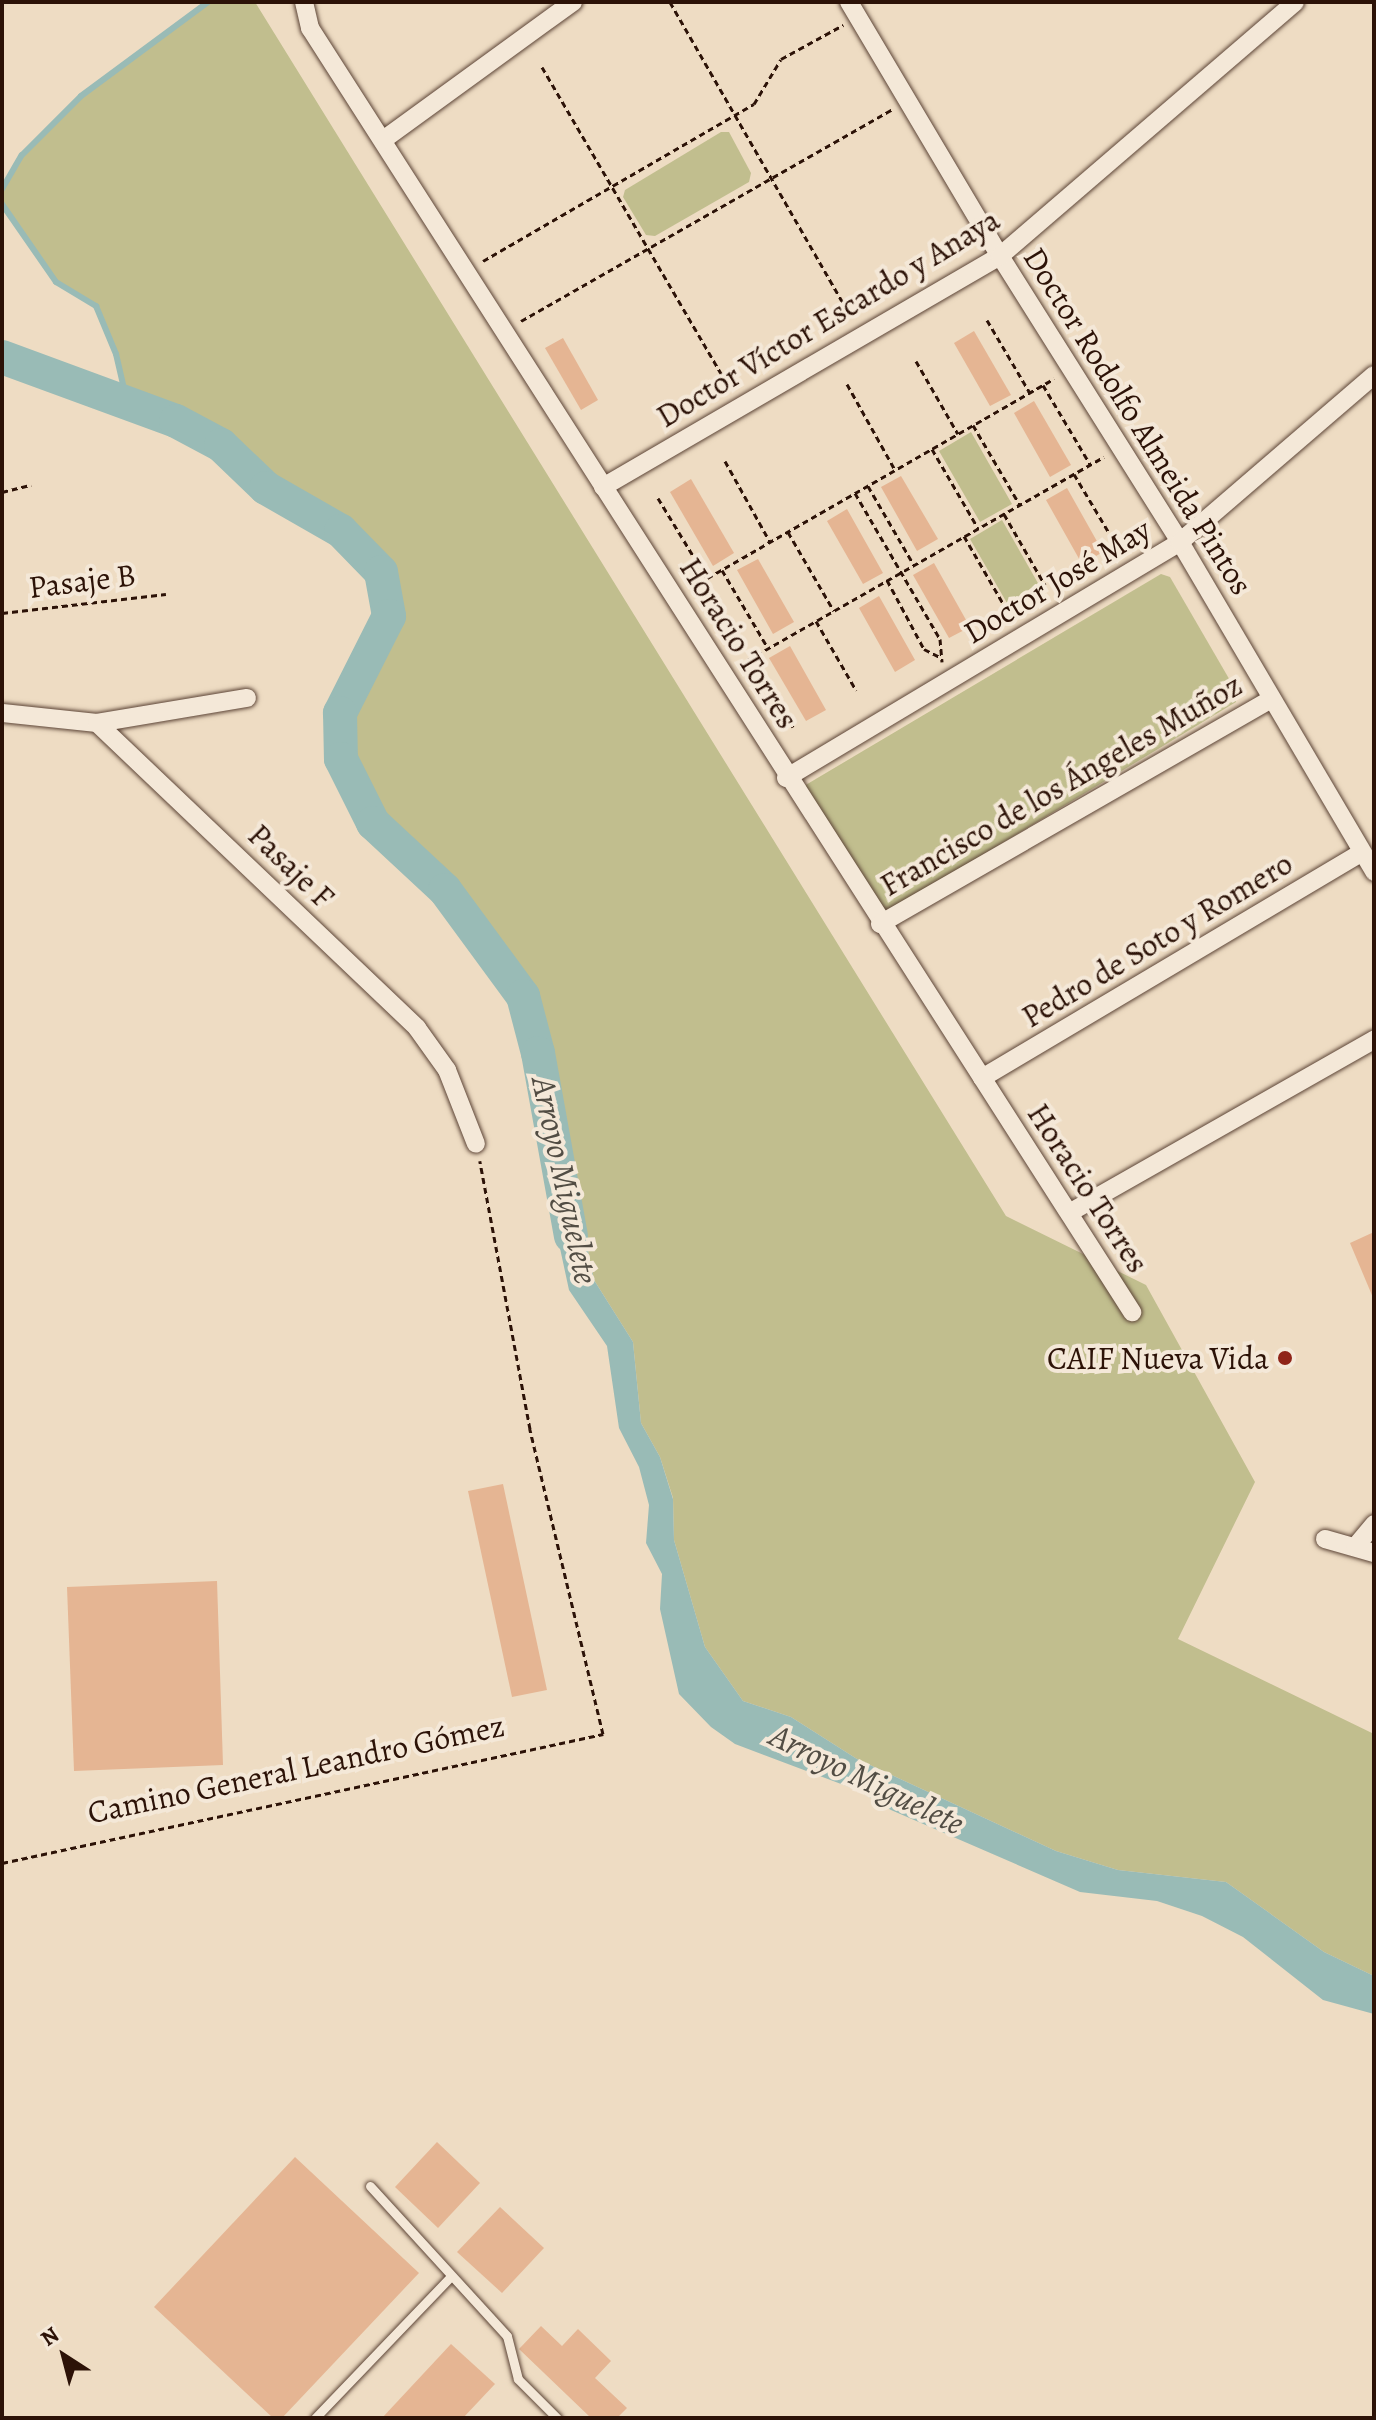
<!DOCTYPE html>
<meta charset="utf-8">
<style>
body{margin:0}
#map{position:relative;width:1376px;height:2420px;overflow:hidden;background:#eedcc3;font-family:Alegreya,serif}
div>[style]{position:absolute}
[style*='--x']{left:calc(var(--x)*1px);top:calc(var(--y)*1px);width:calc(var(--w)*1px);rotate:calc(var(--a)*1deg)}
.green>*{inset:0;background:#c1be8e}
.water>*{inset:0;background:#99bbb6}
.stream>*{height:6px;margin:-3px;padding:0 3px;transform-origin:3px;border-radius:3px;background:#99bbb6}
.river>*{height:34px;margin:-17px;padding:0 17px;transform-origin:17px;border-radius:17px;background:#99bbb6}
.building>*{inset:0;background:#e5b593}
.path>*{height:3px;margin-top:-1.5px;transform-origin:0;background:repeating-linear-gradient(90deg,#2c1207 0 6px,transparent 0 10px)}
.roads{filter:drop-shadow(0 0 2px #5c4436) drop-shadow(0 0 2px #5c4436)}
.service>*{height:9px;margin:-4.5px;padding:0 4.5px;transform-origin:4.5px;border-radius:4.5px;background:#f4e8d8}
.minor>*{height:18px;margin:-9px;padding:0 9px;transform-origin:9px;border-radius:9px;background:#f4e8d8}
.dots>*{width:22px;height:22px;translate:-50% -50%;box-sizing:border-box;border:4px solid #f4e8d8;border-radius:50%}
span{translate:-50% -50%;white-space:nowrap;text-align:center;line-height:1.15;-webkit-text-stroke:8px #f4e8d8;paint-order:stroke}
.street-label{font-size:32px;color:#2c1207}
.poi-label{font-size:32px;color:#2c1207}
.right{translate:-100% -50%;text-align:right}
.water-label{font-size:34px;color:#524d44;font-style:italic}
.frame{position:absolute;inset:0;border:4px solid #2c1207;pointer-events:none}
.north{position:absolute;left:24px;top:2316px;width:80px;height:80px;-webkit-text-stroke:6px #f4e8d8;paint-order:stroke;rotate:324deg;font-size:22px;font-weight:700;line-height:32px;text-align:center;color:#2c1207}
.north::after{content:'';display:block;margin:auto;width:28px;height:36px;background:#2c1207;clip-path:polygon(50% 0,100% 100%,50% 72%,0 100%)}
</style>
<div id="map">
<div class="green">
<div style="clip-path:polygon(208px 2px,255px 2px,1006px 1216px,1146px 1285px,1255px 1482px,1178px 1639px,1374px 1734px,1374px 1976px,1324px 1952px,1226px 1882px,1118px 1870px,1056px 1851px,857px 1759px,791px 1717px,743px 1701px,705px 1647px,674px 1540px,673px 1498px,660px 1457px,641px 1423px,633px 1342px,594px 1280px,581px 1217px,565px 1191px,551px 1137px,538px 1053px,523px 996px,445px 890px,373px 823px,341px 759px,340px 713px,389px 616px,381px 572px,341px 531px,266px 488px,221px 445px,176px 421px,128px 406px,116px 354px,96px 306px,56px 282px,2px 204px,2px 189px,22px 155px,81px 96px)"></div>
<div style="clip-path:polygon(721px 132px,729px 132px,751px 173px,749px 182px,655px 236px,646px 235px,623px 197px,625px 190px)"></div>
<div style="clip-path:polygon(971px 432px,1012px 504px,980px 522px,939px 451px)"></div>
<div style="clip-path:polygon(1002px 520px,1043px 592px,1011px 610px,970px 539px)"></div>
<div style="clip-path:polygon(1161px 574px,1170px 577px,1235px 689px,1236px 702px,886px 913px,804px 786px)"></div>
</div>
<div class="water">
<div style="clip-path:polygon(565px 1191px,581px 1216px,594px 1280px,633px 1342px,641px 1423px,660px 1457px,673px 1499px,674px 1540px,705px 1647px,743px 1701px,791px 1717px,857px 1759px,1056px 1851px,1118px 1870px,1226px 1882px,1324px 1952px,1374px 1976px,1374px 2014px,1323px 2000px,1243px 1937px,1202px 1916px,1157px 1901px,1080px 1892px,891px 1810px,857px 1790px,735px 1744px,711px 1727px,679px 1694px,660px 1609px,662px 1574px,646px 1543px,649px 1505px,639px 1467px,619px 1428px,607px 1346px,569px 1290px,558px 1239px)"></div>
</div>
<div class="stream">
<div style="--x:2;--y:189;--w:39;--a:-60"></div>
<div style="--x:22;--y:155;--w:83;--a:-45"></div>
<div style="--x:81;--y:96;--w:158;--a:-36.5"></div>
<div style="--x:2;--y:204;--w:95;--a:55.3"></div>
<div style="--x:56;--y:282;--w:47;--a:31"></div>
<div style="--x:96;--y:306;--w:52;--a:67.4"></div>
<div style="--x:116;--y:354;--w:53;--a:77"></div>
</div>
<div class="river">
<div style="--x:2;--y:357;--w:185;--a:20.2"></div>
<div style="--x:176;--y:421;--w:51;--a:28.1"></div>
<div style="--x:221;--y:445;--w:62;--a:43.7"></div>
<div style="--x:266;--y:488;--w:86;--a:29.8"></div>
<div style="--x:341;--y:531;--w:57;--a:45.7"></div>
<div style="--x:381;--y:572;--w:45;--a:79.7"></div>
<div style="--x:389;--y:616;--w:109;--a:116.8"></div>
<div style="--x:340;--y:713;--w:46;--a:88.8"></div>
<div style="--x:341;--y:759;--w:72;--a:63.4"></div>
<div style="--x:373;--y:823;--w:98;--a:42.9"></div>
<div style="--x:445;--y:890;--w:132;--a:53.7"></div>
<div style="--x:523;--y:996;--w:59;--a:75.3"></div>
<div style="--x:538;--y:1053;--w:186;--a:79.8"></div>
</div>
<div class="building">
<div style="clip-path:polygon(974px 331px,1011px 395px,990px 406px,954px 343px)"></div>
<div style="clip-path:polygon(563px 338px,598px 400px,581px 410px,545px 348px)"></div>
<div style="clip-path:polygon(1034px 401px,1071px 465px,1050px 477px,1014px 413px)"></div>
<div style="clip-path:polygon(901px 476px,938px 539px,917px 551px,881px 487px)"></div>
<div style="clip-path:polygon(691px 479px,734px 553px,713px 566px,670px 492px)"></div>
<div style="clip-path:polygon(1067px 488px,1103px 552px,1082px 564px,1046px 500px)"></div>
<div style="clip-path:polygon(847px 509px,883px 573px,863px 584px,827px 521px)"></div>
<div style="clip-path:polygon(758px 559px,794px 622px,773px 634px,737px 570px)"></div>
<div style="clip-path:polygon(934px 563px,970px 627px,949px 638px,913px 575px)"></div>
<div style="clip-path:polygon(879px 596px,915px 660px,895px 672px,859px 608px)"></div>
<div style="clip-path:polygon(790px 646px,826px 710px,806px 721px,769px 658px)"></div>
<div style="clip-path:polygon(1374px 1232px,1374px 1300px,1350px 1243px)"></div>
<div style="clip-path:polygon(503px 1484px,547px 1690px,512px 1697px,468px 1491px)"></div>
<div style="clip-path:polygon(217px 1581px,223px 1765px,74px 1771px,67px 1587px)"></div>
<div style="clip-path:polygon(437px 2142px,480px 2183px,438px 2228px,395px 2187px)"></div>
<div style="clip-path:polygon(295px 2157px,419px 2273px,282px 2418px,273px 2418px,154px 2307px)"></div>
<div style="clip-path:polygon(500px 2207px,544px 2248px,502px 2293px,457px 2252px)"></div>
<div style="clip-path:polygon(541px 2326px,562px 2346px,578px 2329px,611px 2361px,595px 2378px,627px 2408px,617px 2418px,591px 2418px,519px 2349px)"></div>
<div style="clip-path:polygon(451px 2344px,495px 2384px,463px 2418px,382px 2418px)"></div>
</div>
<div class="path">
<div style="--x:670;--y:2;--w:353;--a:60.1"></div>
<div style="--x:542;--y:67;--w:366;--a:59.7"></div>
<div style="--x:483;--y:261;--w:313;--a:-30.1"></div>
<div style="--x:754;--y:104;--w:52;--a:-59"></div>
<div style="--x:781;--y:59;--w:71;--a:-28.7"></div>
<div style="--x:987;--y:320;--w:85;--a:59.5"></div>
<div style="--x:521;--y:321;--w:428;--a:-29.7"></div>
<div style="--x:916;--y:361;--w:84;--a:60.1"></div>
<div style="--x:847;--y:384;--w:98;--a:60.8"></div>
<div style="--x:1043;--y:385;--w:92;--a:59.3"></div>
<div style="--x:973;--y:425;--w:93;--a:59.6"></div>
<div style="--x:932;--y:449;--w:91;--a:59.8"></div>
<div style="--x:725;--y:461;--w:93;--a:60.9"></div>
<div style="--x:1074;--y:474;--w:78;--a:59.2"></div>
<div style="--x:868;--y:486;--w:91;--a:59.8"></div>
<div style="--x:2;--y:492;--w:30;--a:-14"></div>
<div style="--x:855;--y:493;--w:169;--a:59.8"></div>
<div style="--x:940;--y:639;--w:23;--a:85"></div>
<div style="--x:658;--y:498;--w:92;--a:58.7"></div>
<div style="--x:1004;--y:514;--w:82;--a:60"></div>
<div style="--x:788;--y:532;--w:91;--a:59.8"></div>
<div style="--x:964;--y:536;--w:80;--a:59.9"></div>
<div style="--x:722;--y:570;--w:91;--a:59.5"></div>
<div style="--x:887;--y:580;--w:78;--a:61.8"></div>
<div style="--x:924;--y:649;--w:18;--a:27"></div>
<div style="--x:690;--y:588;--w:420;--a:-29.9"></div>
<div style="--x:2;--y:613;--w:165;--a:-6.6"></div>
<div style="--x:816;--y:621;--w:80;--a:59.9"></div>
<div style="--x:754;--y:656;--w:81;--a:61.2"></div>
<div style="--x:739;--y:665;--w:420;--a:-29.7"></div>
<div style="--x:2;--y:1863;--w:615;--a:-12.11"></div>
<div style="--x:603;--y:1734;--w:314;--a:-103.5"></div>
<div style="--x:530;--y:1429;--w:273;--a:-100.6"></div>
</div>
<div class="roads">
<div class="service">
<div style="--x:370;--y:2186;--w:203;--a:47.6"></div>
<div style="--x:507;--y:2336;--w:44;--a:75.7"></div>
<div style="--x:518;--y:2379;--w:55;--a:45"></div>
<div style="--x:315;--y:2418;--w:195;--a:-46.2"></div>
</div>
<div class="minor">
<div style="--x:304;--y:2;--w:27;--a:77"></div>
<div style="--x:310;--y:28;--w:1525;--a:57.37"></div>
<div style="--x:849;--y:2;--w:295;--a:59.3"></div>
<div style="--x:1000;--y:256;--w:338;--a:57.8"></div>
<div style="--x:1180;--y:542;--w:383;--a:59.5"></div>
<div style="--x:383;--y:140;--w:235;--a:-36"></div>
<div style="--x:603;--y:487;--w:459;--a:-30.2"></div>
<div style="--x:1000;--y:256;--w:389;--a:-40.7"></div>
<div style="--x:2;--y:713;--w:96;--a:6"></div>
<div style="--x:97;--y:723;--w:442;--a:43.6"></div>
<div style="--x:417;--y:1028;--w:52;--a:54.5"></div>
<div style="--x:447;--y:1070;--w:79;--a:68.6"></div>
<div style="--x:97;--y:723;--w:152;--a:-9.5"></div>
<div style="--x:786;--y:778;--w:459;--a:-30.9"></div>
<div style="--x:1180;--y:542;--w:256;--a:-40.7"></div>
<div style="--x:880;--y:924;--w:452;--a:-29.9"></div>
<div style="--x:982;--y:1078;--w:442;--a:-30.7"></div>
<div style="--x:1069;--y:1213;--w:351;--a:-29.6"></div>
<div style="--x:1325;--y:1539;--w:51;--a:15.9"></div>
<div style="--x:1355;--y:1547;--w:30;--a:-50"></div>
</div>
</div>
<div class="dots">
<div style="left:1285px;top:1358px;background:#8f2418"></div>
</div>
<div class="street-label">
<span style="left:828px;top:318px;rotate:-31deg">Doctor Víctor Escardo y Anaya</span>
<span style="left:1138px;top:421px;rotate:58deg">Doctor Rodolfo Almeida Pintos</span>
<span style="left:82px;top:581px;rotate:-7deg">Pasaje B</span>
<span style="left:1057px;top:581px;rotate:-31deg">Doctor José May</span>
<span style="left:739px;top:643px;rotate:58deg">Horacio Torres</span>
<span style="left:1061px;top:785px;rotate:-30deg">Francisco de los Ángeles Muñoz</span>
<span style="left:291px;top:866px;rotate:44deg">Pasaje F</span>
<span style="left:1157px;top:940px;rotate:-31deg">Pedro de Soto y Romero</span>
<span style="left:1088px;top:1188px;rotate:57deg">Horacio Torres</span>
<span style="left:296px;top:1769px;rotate:-12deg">Camino General Leandro Gómez</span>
</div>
<div class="poi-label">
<span class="right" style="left:1269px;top:1358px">CAIF Nueva Vida</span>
</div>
<div class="water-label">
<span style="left:565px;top:1180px;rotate:78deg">Arroyo Miguelete</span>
<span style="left:867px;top:1779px;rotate:26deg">Arroyo Miguelete</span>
</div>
<div class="frame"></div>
<div class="north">N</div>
</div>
